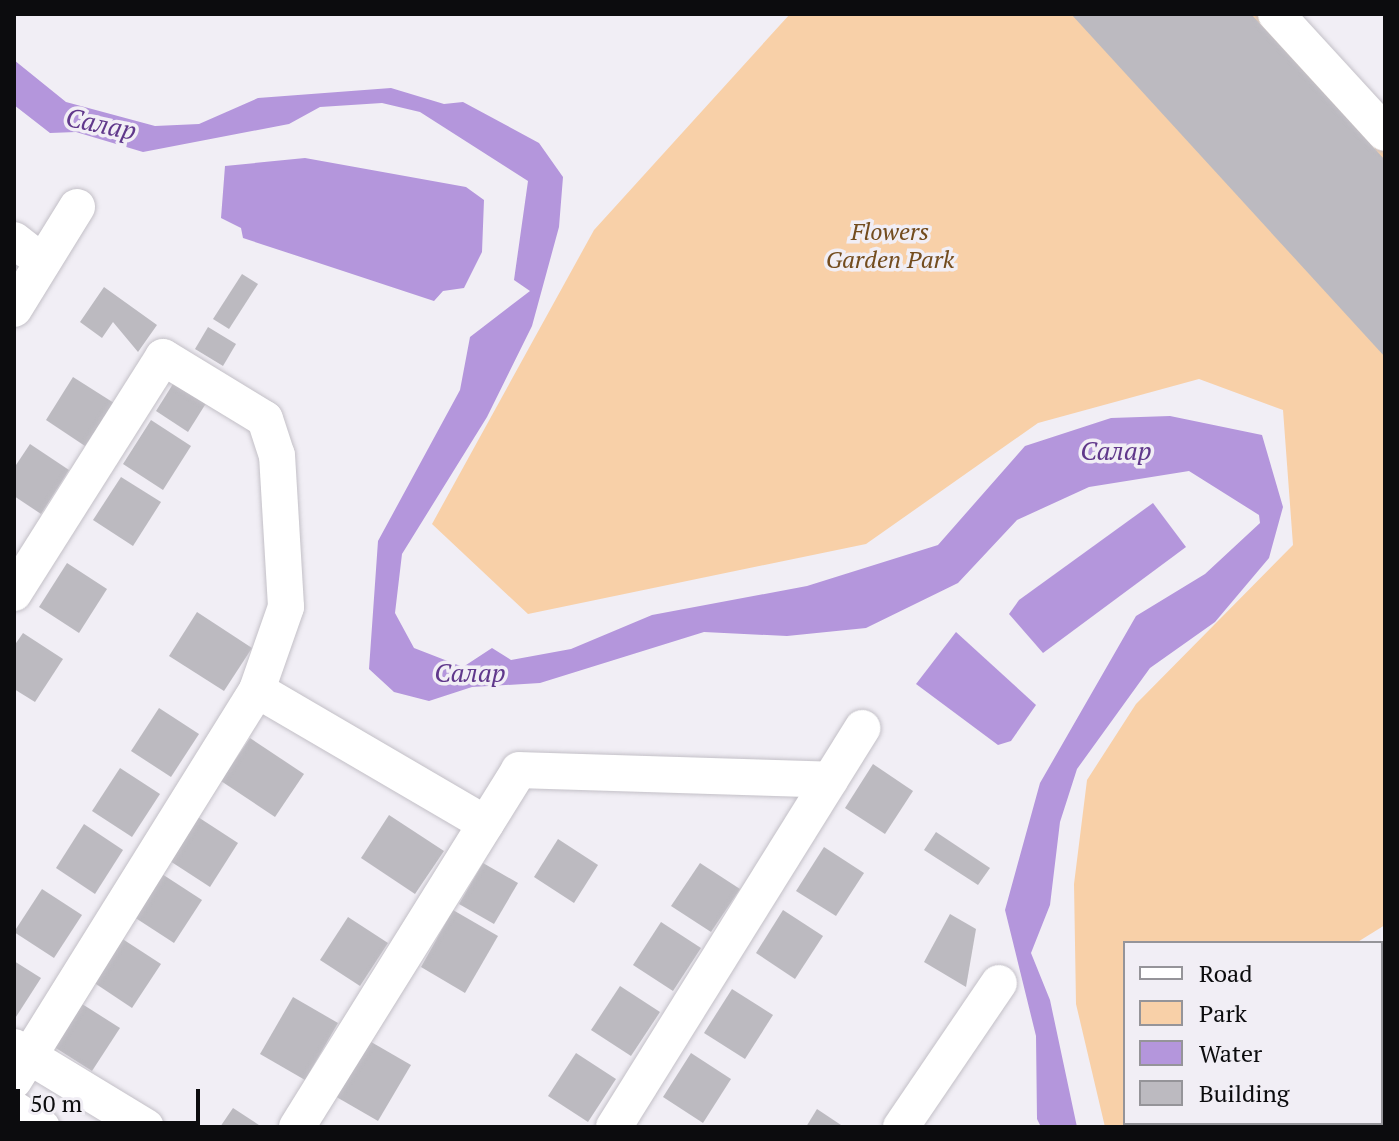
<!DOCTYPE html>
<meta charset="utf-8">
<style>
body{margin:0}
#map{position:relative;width:1399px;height:1141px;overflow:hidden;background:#f1eef5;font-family:"PT Serif",serif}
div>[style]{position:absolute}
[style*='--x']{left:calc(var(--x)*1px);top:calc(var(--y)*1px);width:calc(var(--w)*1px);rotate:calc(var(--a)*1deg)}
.green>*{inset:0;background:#f8d0a8}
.water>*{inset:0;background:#b496dc}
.building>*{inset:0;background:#bcbac0}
.roads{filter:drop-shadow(0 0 2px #c3c0c7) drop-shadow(0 0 2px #c3c0c7)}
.minor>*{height:36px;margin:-18px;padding:0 18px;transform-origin:18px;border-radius:18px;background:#fff}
span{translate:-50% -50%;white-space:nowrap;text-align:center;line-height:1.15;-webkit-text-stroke:7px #f1eef5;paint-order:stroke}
.park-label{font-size:24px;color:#734c1e;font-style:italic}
.water-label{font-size:26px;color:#60388b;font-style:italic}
.frame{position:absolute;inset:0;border:16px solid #0c0c0e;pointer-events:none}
.legend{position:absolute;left:1123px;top:941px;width:260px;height:184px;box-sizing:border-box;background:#f1eef5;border:2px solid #959499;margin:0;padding:10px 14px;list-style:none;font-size:24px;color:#0c0c0e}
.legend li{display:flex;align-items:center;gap:16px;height:40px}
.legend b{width:40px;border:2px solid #959499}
.scale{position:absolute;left:16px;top:1089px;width:184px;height:36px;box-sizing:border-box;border:4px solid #0c0c0e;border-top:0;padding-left:10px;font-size:24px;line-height:28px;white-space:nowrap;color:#0c0c0e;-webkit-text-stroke:6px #f1eef5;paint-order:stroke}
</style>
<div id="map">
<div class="green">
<div style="clip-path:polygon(790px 14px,1258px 14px,1385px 153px,1385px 925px,1356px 943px,1125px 943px,1125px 1123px,1223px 1127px,1105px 1127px,1076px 1004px,1074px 884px,1087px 780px,1136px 704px,1293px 545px,1283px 410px,1199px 379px,1038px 423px,866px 544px,528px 614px,432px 524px,594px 230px)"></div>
</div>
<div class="water">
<div style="clip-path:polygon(14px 60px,66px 102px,155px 126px,199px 124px,258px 98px,391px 88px,444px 104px,463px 102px,539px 143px,563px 177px,559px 227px,532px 326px,487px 417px,402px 554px,395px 613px,414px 648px,463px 667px,492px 648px,511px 660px,571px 649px,652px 615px,807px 586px,938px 545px,1025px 446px,1111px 418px,1170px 416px,1262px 435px,1283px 507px,1269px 558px,1215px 622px,1150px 668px,1077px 769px,1060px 822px,1050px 905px,1031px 953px,1050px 1000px,1077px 1127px,1041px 1127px,1037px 1119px,1036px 1036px,1005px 910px,1040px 783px,1136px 616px,1205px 574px,1260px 523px,1259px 515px,1189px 471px,1089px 487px,1017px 520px,958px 583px,866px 628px,787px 636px,704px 632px,540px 683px,472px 687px,429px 701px,394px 692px,369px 669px,378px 541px,460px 390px,470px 337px,530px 291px,514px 280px,528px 181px,420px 112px,382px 103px,320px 107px,289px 124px,143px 152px,76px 132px,50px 133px,14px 105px)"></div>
<div style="clip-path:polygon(305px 158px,466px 187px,484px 200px,482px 252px,464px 288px,443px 291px,434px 301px,243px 238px,241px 228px,221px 218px,225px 166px)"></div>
<div style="clip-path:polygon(1153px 503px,1186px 547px,1043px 653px,1009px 614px,1019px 600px)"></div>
<div style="clip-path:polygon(956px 632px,1036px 705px,1011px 741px,998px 745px,916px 684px)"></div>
</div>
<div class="building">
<div style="clip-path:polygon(1071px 14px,1251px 14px,1385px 160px,1385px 357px)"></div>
<div style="clip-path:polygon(242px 274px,258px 284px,229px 329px,213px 319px)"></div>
<div style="clip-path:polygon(104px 287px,157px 325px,138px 352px,113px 322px,102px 338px,80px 322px)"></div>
<div style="clip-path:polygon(208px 327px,236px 344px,223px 366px,195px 349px)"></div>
<div style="clip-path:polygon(178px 376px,210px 397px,188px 432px,156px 411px)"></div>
<div style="clip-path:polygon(73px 377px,114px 403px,85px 446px,46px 420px)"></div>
<div style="clip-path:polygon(151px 420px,191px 446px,163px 490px,123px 464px)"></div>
<div style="clip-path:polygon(30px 444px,69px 470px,41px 514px,14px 496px,14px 468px)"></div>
<div style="clip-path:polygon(121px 477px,161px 502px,133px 546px,93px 520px)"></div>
<div style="clip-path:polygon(67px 563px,107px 589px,79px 633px,39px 607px)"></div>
<div style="clip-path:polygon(197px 612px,252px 648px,224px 691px,169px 656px)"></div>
<div style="clip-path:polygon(23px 633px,63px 659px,35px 702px,14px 689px,14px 646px)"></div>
<div style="clip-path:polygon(159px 708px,199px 734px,171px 777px,131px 751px)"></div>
<div style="clip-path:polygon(250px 738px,304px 774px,275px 817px,221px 781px)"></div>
<div style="clip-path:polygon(873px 764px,913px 791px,885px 834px,845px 808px)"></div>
<div style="clip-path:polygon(120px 768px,160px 794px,132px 837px,92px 811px)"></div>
<div style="clip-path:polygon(389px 815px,444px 851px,415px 894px,361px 858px)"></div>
<div style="clip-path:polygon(198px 817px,238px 843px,210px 887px,170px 861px)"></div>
<div style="clip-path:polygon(84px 824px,123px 850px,95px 894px,56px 868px)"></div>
<div style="clip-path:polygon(936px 832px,990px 868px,978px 885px,924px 850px)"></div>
<div style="clip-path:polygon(558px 839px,598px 865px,574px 903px,534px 877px)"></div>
<div style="clip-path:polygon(824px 847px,864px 873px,836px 916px,796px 891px)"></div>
<div style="clip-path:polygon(483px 863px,518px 883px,494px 924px,459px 904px)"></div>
<div style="clip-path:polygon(700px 863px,740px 889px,711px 932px,671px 906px)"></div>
<div style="clip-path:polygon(162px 874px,202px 900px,174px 943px,134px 917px)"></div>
<div style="clip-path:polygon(42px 889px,82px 915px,54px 958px,14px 932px)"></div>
<div style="clip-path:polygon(453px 910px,498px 936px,465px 993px,421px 967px)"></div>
<div style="clip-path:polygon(783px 910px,823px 936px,795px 979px,756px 953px)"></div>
<div style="clip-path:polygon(950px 914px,976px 929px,966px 987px,924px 962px)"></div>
<div style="clip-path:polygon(348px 917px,388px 943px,360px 986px,320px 960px)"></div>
<div style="clip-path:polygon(661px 922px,701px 948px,673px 991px,633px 965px)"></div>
<div style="clip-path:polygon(121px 938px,161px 964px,132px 1008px,93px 982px)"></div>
<div style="clip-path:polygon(14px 961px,41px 978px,14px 1020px)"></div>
<div style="clip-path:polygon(620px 986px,660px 1012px,631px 1056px,591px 1030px)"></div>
<div style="clip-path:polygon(732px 989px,773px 1015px,745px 1059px,704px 1033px)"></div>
<div style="clip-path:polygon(293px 997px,338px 1023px,305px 1080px,260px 1054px)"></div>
<div style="clip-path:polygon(79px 1002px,120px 1028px,92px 1071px,51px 1045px)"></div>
<div style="clip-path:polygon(366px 1039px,411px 1065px,378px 1121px,333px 1095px)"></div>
<div style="clip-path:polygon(576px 1053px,616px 1079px,588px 1122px,548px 1096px)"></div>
<div style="clip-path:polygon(691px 1053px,731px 1079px,703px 1123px,663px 1097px)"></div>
<div style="clip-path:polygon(233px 1108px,262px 1127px,220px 1127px)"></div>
<div style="clip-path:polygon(817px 1109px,841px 1125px,840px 1127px,806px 1127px)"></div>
</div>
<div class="roads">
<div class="minor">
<div style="--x:1276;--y:14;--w:161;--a:47.5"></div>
<div style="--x:14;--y:240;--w:36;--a:38"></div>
<div style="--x:14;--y:309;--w:120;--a:-58.3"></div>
<div style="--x:14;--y:593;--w:279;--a:-57.7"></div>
<div style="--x:163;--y:357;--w:119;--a:31.3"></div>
<div style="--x:265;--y:419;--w:38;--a:72"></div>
<div style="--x:277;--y:455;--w:152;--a:86.6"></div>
<div style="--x:286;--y:607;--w:88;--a:109.3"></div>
<div style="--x:257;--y:690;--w:460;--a:121.9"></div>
<div style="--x:257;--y:690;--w:265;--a:30.3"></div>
<div style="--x:14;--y:1047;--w:154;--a:31.2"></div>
<div style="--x:14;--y:1109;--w:33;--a:33"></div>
<div style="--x:297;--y:1127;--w:420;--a:-58.1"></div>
<div style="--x:519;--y:770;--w:311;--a:1.8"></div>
<div style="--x:614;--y:1127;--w:470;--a:-58.1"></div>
<div style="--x:901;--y:1127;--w:174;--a:-55.8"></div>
</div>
</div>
<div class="park-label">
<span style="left:890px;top:246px">Flowers<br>Garden Park</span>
</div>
<div class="water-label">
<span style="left:101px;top:124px;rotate:12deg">Салар</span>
<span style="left:1116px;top:451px">Салар</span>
<span style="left:470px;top:673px">Салар</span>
</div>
<div class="frame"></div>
<ul class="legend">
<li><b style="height:10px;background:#fff"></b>Road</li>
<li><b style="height:22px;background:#f8d0a8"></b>Park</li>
<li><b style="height:22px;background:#b496dc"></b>Water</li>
<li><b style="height:22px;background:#bcbac0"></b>Building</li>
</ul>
<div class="scale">50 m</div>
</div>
